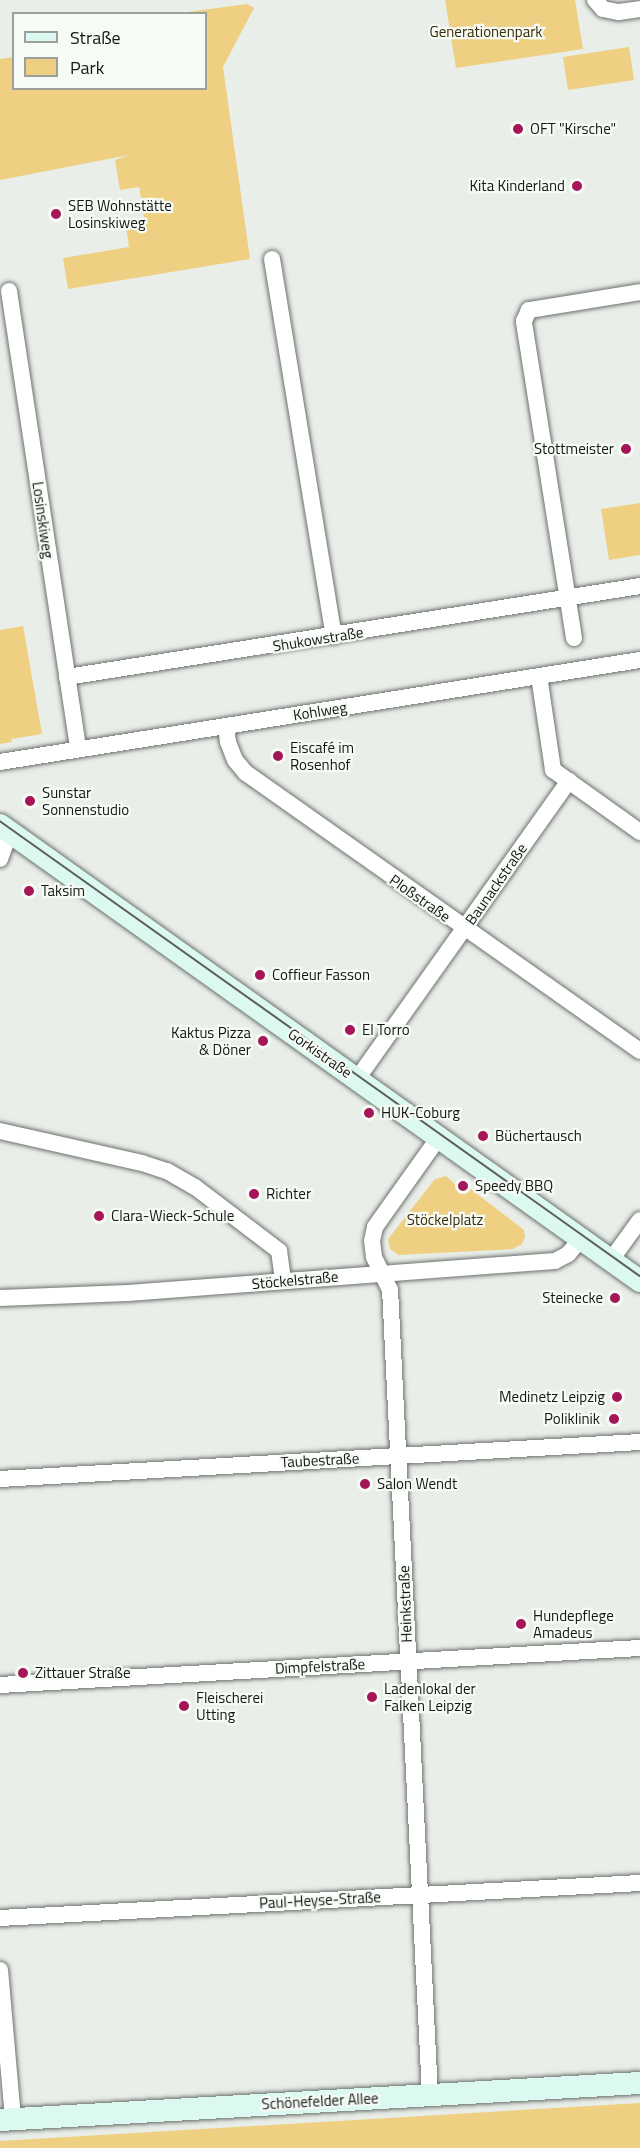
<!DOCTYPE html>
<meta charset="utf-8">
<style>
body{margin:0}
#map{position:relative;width:640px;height:2148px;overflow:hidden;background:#e9eee9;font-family:"Titillium Web",sans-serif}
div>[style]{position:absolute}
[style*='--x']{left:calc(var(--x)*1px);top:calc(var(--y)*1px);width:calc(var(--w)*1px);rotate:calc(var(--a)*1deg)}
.green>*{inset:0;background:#efcf82}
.roads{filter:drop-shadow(0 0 2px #6d716d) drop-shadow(0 0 2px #6d716d)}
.minor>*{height:16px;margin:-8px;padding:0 8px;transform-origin:8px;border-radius:8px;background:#fff}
.secondary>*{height:22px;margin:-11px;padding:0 11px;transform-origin:11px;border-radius:11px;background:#dbf9f1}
.tram>*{height:1.5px;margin:-0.75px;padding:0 0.75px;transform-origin:0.75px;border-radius:0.75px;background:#5d605d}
.dots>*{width:16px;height:16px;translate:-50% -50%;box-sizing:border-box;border:3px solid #f6fbf6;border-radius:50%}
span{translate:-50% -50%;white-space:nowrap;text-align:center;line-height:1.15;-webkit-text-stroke:4.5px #f6fbf6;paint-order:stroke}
.park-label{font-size:15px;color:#3a2b05}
.poi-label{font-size:15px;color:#151715}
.left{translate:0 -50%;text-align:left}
.right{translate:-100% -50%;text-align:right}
.street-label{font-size:15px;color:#151715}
.legend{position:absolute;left:12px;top:12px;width:195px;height:78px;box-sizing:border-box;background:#f6fbf6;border:2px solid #9ca09c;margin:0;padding:8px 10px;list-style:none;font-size:18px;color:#151715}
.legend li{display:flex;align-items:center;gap:12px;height:30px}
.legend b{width:30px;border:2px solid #9ca09c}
</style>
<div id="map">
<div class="green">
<div style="clip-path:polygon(445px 0,575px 0,583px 49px,456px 68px)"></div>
<div style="clip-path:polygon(247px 4px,254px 8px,223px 67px,250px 259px,68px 289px,63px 258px,129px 247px,126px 227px,145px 224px,139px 187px,120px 190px,115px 160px,129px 155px,0 180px,0 59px,13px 57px,14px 88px,206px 88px,206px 14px,180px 13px)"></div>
<div style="clip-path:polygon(629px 47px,634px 80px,568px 90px,563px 57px)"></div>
<div style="clip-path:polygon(640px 503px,640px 555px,609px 560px,601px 509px)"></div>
<div style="clip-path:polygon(23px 626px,42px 734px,11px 739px,12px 742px,0 744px,0 630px)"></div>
<div style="clip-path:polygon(446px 1176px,464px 1192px,468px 1187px,524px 1230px,525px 1237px,522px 1244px,513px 1249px,399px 1255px,390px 1249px,388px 1239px,435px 1179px)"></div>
<div style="clip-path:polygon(640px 2103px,640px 2148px,0 2148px,0 2141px)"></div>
</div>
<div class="roads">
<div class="minor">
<div style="--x:595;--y:0;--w:12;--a:48"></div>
<div style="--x:603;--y:9;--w:16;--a:11"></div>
<div style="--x:619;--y:12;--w:21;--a:-8"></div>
<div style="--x:272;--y:259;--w:382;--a:80.7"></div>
<div style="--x:9;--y:291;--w:463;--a:81.4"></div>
<div style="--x:574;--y:638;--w:321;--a:-99"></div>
<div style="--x:524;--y:321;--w:12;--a:-66"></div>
<div style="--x:529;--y:310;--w:112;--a:-9.2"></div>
<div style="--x:539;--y:676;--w:95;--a:81.5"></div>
<div style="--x:553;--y:770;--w:107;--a:35.5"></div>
<div style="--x:67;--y:677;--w:580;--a:-9.02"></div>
<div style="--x:226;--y:726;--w:16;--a:83"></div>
<div style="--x:228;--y:742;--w:19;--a:69"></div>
<div style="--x:235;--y:760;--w:17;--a:50"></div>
<div style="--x:246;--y:773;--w:482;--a:35.2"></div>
<div style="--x:0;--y:762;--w:648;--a:-9.06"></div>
<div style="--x:0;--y:859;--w:29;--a:-70"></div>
<div style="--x:357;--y:1079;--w:366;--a:-54.6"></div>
<div style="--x:0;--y:1131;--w:146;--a:12.7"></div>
<div style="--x:142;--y:1163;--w:26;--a:18"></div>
<div style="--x:167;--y:1171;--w:32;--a:30"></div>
<div style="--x:195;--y:1187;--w:106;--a:37.3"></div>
<div style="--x:279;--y:1251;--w:30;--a:82"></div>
<div style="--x:611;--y:1260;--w:49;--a:-54.1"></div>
<div style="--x:0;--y:1298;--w:128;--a:-2.2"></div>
<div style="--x:128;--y:1293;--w:428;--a:-4.3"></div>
<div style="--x:555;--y:1261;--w:15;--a:-28"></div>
<div style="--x:568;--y:1254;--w:20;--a:-49"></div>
<div style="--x:0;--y:1479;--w:641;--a:-3.31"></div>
<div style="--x:0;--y:1685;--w:641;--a:-3.31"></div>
<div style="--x:0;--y:1918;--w:641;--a:-3.13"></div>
<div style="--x:0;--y:1970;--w:150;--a:85"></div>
<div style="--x:430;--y:2095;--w:806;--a:-92.84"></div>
<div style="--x:390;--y:1290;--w:37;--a:-116"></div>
<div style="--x:374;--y:1257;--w:16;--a:-97"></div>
<div style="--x:372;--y:1241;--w:14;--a:-78"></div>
<div style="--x:375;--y:1227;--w:110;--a:-54.6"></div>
</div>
<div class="secondary">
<div style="--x:0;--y:825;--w:786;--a:35.47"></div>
<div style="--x:0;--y:2120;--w:641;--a:-3.31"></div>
</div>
</div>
<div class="tram">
<div style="--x:0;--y:821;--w:785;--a:35.41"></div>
</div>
<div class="dots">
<div style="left:518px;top:129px;background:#a51658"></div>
<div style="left:577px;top:186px;background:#a51658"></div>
<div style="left:56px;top:214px;background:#a51658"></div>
<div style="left:626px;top:449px;background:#a51658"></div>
<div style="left:278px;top:756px;background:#a51658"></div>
<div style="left:30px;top:801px;background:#a51658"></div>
<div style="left:29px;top:891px;background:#a51658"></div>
<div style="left:260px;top:975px;background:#a51658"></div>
<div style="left:350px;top:1030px;background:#a51658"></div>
<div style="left:263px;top:1041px;background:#a51658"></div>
<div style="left:369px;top:1113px;background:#a51658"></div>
<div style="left:483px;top:1136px;background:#a51658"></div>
<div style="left:463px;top:1186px;background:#a51658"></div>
<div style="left:254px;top:1194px;background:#a51658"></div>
<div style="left:99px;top:1216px;background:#a51658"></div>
<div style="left:615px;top:1298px;background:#a51658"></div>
<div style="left:617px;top:1397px;background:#a51658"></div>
<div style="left:614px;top:1419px;background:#a51658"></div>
<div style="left:365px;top:1484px;background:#a51658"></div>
<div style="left:521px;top:1624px;background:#a51658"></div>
<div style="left:23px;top:1673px;background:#a51658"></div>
<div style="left:372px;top:1697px;background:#a51658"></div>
<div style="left:184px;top:1706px;background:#a51658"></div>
</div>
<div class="park-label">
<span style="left:486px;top:32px">Generationenpark</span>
<span style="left:445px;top:1220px">Stöckelplatz</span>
</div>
<div class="poi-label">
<span class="left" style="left:530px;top:129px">OFT "Kirsche"</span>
<span class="right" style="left:565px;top:186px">Kita Kinderland</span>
<span class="left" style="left:68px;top:214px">SEB Wohnstätte<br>Losinskiweg</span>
<span class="right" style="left:614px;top:449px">Stottmeister</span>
<span class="left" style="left:290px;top:756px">Eiscafé im<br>Rosenhof</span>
<span class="left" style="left:42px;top:801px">Sunstar<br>Sonnenstudio</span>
<span class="left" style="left:41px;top:891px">Taksim</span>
<span class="left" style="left:272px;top:975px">Coffieur Fasson</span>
<span class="left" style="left:362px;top:1030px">El Torro</span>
<span class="right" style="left:251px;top:1041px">Kaktus Pizza<br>&amp; Döner</span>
<span class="left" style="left:381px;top:1113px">HUK-Coburg</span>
<span class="left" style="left:495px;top:1136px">Büchertausch</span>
<span class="left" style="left:475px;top:1186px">Speedy BBQ</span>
<span class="left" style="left:266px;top:1194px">Richter</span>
<span class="left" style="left:111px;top:1216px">Clara-Wieck-Schule</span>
<span class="right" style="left:603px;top:1298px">Steinecke</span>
<span class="right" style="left:605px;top:1397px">Medinetz Leipzig</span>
<span class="right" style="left:600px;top:1419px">Poliklinik</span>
<span class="left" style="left:377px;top:1484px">Salon Wendt</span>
<span class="left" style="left:533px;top:1624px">Hundepflege<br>Amadeus</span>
<span class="left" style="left:35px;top:1673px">Zittauer Straße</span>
<span class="left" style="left:384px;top:1697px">Ladenlokal der<br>Falken Leipzig</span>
<span class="left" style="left:196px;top:1706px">Fleischerei<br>Utting</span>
</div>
<div class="street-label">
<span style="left:43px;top:520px;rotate:82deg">Losinskiweg</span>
<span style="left:318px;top:639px;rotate:-9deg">Shukowstraße</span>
<span style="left:320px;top:711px;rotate:-9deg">Kohlweg</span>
<span style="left:496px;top:884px;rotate:-55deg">Baunackstraße</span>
<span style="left:420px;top:898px;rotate:35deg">Ploßstraße</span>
<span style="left:320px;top:1053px;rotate:35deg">Gorkistraße</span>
<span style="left:295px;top:1280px;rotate:-5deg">Stöckelstraße</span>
<span style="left:320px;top:1460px;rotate:-3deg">Taubestraße</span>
<span style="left:405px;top:1604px;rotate:-92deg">Heinkstraße</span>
<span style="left:320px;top:1666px;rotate:-3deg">Dimpfelstraße</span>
<span style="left:320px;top:1900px;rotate:-3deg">Paul-Heyse-Straße</span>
<span style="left:320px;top:2101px;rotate:-3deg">Schönefelder Allee</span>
</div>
<ul class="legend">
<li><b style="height:8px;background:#dbf9f1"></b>Straße</li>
<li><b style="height:16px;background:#efcf82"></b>Park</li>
</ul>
</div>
